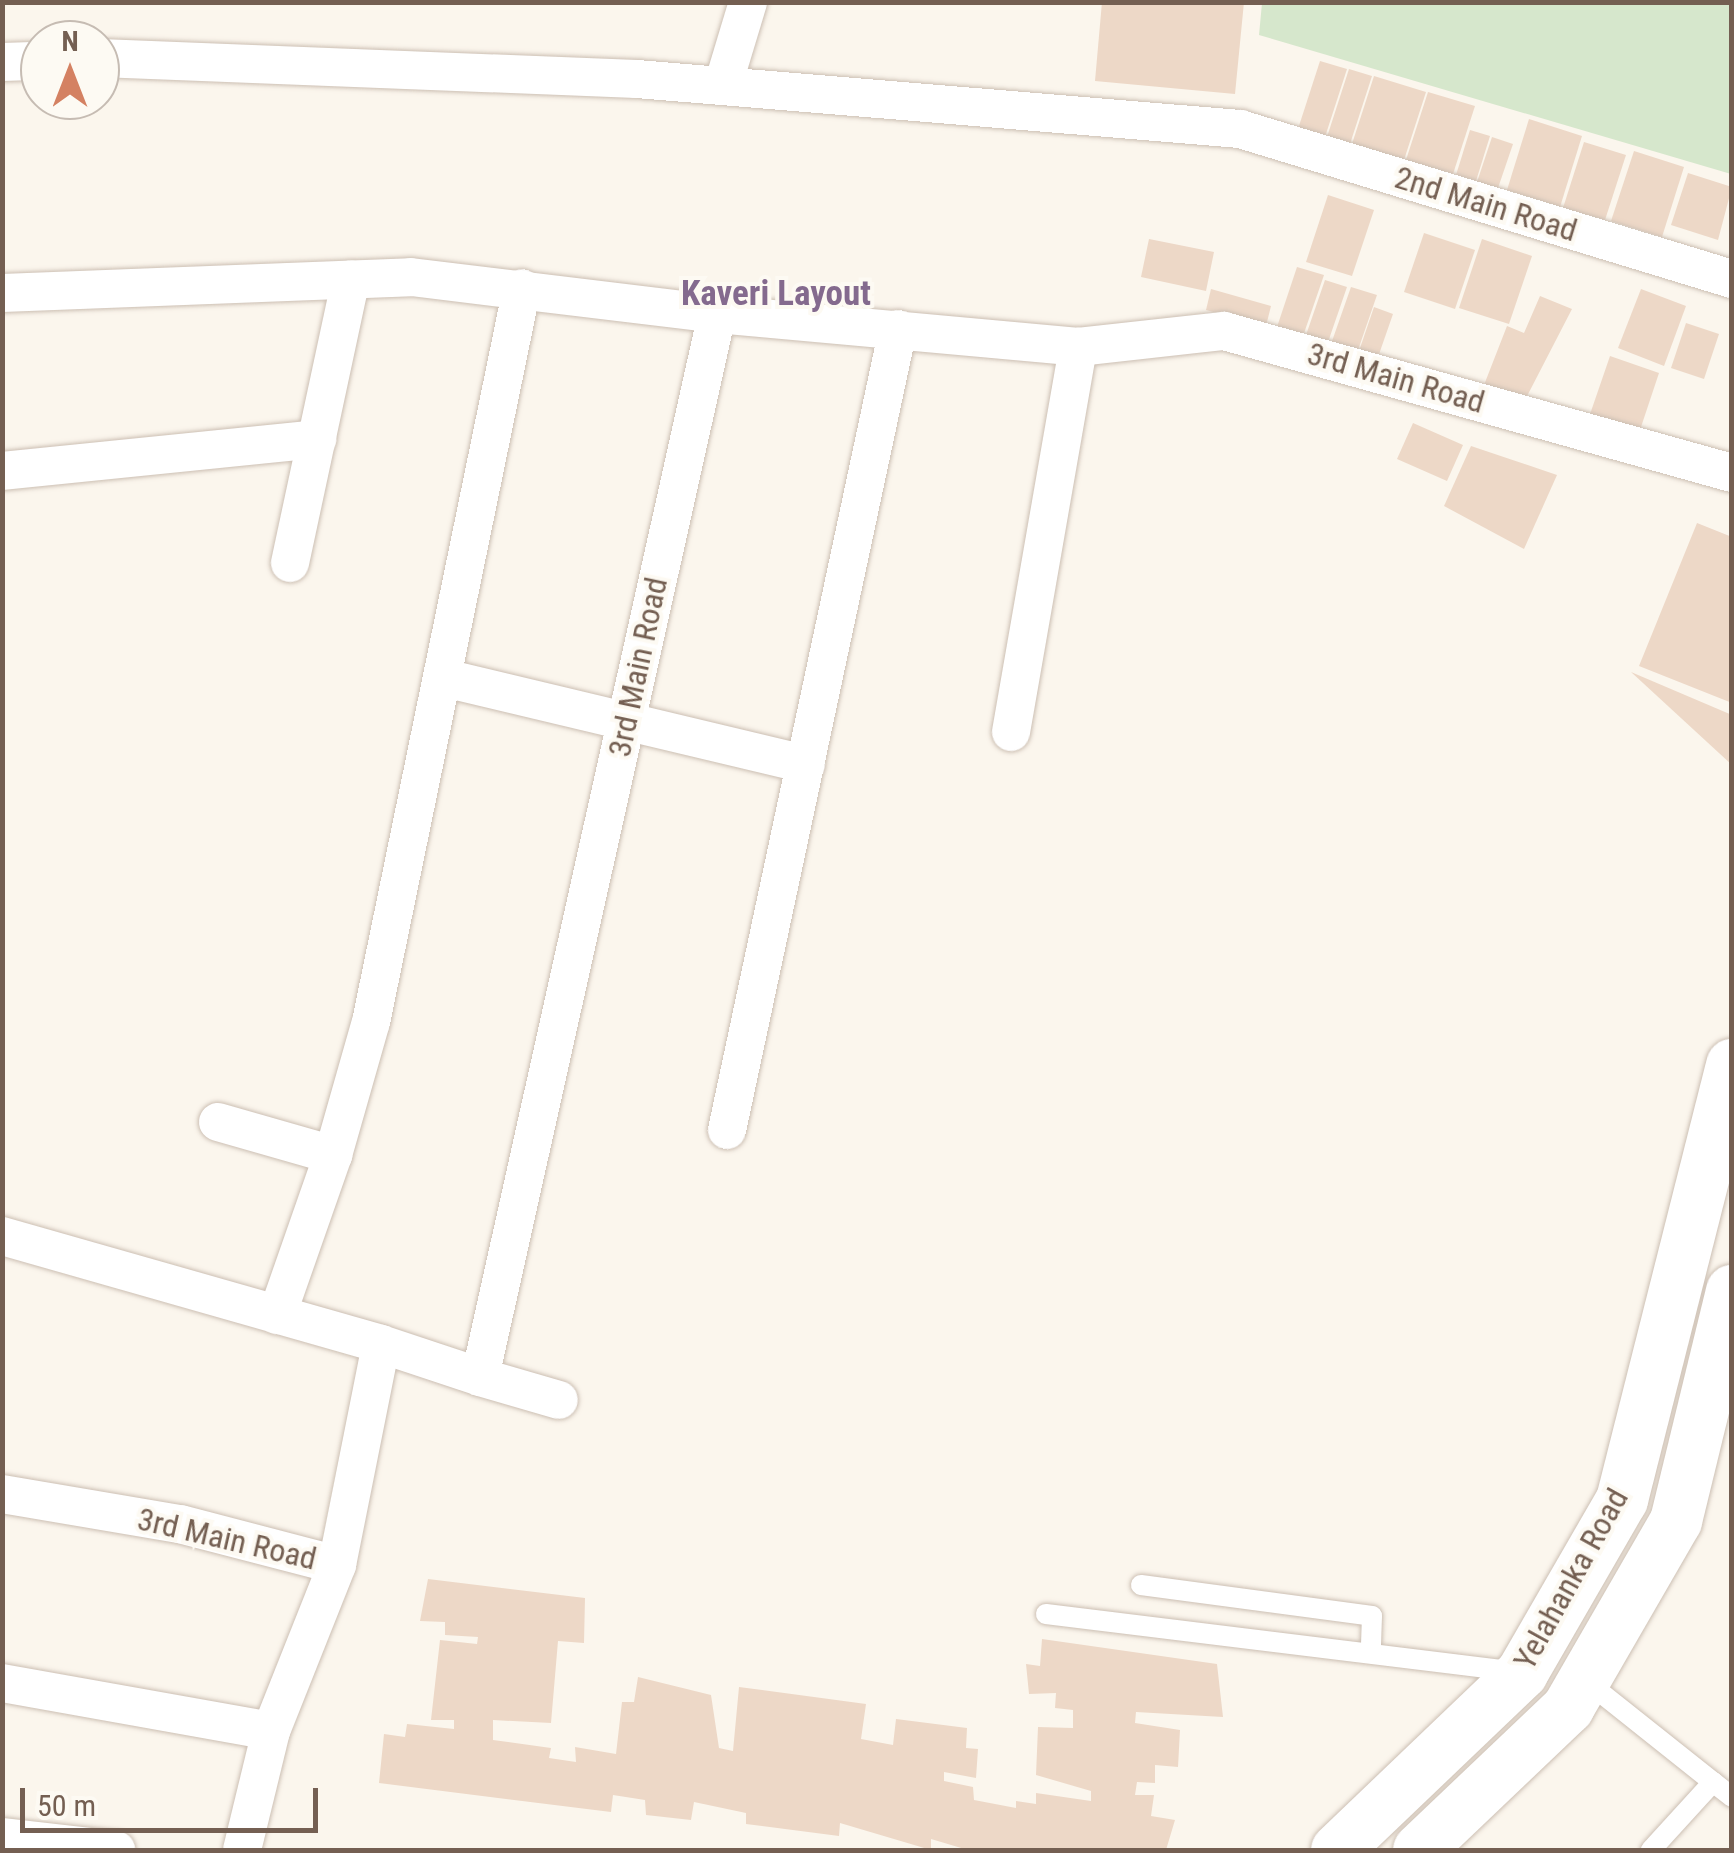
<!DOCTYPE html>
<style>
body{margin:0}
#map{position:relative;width:1734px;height:1853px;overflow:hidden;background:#fbf6ed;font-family:"Roboto Condensed",sans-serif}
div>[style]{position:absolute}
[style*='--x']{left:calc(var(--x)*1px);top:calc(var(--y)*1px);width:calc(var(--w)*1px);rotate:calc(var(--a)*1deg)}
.green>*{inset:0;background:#d6e7cc}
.building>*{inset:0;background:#edd8c7}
.roads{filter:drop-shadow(0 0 2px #ccbfb3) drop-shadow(0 0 2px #ccbfb3)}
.service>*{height:20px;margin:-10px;padding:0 10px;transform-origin:10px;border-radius:10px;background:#fff}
.minor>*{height:38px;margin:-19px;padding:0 19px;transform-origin:19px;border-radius:19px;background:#fff}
.secondary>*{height:52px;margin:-26px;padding:0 26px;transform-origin:26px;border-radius:26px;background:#fff}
span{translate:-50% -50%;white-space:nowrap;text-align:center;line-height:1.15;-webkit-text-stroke:8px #fdfaf3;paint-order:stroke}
.street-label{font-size:32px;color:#745f52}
.neighbourhood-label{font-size:35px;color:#846a8e;font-weight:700}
.frame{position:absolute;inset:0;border:5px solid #745f52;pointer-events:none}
.north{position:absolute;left:20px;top:20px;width:100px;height:100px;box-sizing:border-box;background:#fdfaf3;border:2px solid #c6bcb3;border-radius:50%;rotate:0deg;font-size:28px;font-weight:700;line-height:40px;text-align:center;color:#745f52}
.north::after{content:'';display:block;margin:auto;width:35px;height:45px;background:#d48162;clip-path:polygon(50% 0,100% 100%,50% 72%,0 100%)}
.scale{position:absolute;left:20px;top:1788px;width:298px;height:45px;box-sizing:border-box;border:5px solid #745f52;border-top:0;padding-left:12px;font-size:30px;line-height:35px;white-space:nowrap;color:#745f52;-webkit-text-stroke:8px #fdfaf3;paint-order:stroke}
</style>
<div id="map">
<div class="green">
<div style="clip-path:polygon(1262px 3px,1731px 3px,1731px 174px,1259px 35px)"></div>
</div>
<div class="building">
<div style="clip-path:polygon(1102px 2px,1244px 2px,1235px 94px,1095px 81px)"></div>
<div style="clip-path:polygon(1320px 61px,1347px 69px,1325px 137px,1298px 129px)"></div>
<div style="clip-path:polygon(1349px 69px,1372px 76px,1350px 144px,1327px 137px)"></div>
<div style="clip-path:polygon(1374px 76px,1426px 92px,1404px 160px,1352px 144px)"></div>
<div style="clip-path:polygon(1428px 92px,1475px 106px,1453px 174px,1406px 160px)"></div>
<div style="clip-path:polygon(1529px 119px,1582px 136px,1560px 207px,1507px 190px)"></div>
<div style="clip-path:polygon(1470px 130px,1490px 136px,1476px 181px,1456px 175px)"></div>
<div style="clip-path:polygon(1492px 137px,1513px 144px,1498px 188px,1477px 182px)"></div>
<div style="clip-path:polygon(1584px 142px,1626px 155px,1605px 220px,1563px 208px)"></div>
<div style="clip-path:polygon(1634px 151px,1684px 167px,1662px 237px,1611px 221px)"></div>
<div style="clip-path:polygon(1688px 173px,1732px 187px,1718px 240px,1671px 225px)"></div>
<div style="clip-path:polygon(1328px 195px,1374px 210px,1352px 276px,1306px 262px)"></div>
<div style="clip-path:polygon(1424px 233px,1475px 250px,1455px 309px,1404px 292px)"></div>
<div style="clip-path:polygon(1149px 239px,1214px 252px,1206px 291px,1141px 277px)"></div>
<div style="clip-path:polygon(1482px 239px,1532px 256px,1509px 324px,1459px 308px)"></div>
<div style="clip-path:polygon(1297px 267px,1324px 275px,1302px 339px,1276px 330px)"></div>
<div style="clip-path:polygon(1325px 280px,1347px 287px,1327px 345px,1305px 338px)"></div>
<div style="clip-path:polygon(1351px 287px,1377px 295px,1357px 353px,1331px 344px)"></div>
<div style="clip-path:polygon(1211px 289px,1271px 306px,1266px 326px,1206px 310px)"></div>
<div style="clip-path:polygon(1641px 289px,1686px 306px,1664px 366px,1618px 348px)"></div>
<div style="clip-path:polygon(1540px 296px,1572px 309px,1524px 402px,1484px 385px,1507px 326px,1524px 333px)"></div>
<div style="clip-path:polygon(1374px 307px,1393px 314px,1377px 360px,1358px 354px)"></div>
<div style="clip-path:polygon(1686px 323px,1719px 334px,1704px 379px,1671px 368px)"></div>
<div style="clip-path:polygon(1610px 356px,1659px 373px,1637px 439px,1587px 423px)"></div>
<div style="clip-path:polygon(1413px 423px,1463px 445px,1447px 481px,1397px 459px)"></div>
<div style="clip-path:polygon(1471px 446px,1557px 475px,1524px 549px,1444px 506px)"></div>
<div style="clip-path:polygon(1697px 523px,1732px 537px,1732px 703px,1639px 666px)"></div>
<div style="clip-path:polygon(1631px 672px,1732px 715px,1732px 765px)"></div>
<div style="clip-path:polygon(428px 1579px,585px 1598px,584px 1643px,558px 1641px,551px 1723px,493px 1720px,493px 1740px,551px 1748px,549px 1758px,576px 1762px,575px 1747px,616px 1754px,622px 1702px,634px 1702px,638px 1677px,711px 1695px,719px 1748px,733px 1751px,739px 1687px,866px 1704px,861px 1739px,893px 1745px,896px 1719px,967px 1728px,966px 1748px,978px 1749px,976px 1778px,944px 1772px,944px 1781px,973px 1787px,974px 1800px,1016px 1808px,1016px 1801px,1036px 1804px,1036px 1793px,1091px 1801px,1091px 1791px,1036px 1775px,1038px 1727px,1073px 1728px,1073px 1710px,1055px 1708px,1056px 1693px,1029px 1694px,1026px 1664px,1040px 1666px,1042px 1639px,1217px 1664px,1223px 1717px,1136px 1712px,1135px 1723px,1180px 1730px,1178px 1767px,1155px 1765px,1155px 1783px,1137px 1782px,1135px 1795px,1154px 1795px,1151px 1816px,1175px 1820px,1166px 1850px,968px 1850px,931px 1839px,931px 1850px,840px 1823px,839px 1836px,746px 1824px,746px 1813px,694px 1802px,691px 1820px,646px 1815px,645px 1800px,613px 1795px,611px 1812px,379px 1783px,384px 1734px,405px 1737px,407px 1724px,454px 1729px,454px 1720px,431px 1720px,440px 1640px,477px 1644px,478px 1637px,445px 1635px,445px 1622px,420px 1621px)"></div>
</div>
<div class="roads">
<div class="service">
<div style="--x:1141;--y:1585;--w:233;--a:7.6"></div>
<div style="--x:1372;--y:1616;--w:36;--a:92"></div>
<div style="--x:1046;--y:1614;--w:473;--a:7"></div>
<div style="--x:1586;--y:1681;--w:162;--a:38.5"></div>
<div style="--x:1713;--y:1782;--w:92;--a:132.4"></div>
<div style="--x:1713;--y:1782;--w:24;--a:38"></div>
</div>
<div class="minor">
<div style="--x:100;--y:58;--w:537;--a:2.24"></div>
<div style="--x:637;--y:79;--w:605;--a:4.74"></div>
<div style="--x:1240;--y:129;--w:514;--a:16.96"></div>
<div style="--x:2;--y:62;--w:38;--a:-2"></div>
<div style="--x:723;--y:85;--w:87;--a:-73.2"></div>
<div style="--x:2;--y:293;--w:409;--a:-2.2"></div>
<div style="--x:411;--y:277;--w:308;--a:6.9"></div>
<div style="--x:2;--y:471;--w:317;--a:-5.8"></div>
<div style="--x:290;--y:563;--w:290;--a:-77.9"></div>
<div style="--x:444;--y:678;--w:372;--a:13.4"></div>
<div style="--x:1011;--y:732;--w:391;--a:-80.1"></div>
<div style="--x:218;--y:1122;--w:120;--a:16"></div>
<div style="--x:333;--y:1155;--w:138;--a:-74.1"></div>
<div style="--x:371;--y:1022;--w:749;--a:-78.38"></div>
<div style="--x:727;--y:1130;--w:819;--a:-77.95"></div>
<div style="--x:2;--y:1236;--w:394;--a:15.9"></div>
<div style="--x:277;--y:1315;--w:170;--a:-70.7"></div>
<div style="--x:480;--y:1377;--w:82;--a:16.2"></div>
<div style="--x:2;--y:1494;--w:181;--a:9.6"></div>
<div style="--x:180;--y:1524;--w:162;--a:14.6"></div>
<div style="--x:337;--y:1565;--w:225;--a:-78.7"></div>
<div style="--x:381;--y:1344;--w:104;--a:18.4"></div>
<div style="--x:480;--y:1377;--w:1089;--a:-77.43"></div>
<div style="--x:717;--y:314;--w:363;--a:5.2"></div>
<div style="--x:1078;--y:347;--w:147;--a:-6.3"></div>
<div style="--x:1224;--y:331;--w:527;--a:15.62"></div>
<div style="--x:2;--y:1683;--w:273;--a:10.1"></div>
<div style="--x:271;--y:1731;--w:122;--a:103.7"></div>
<div style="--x:271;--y:1731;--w:179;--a:-68.3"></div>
<div style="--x:2;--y:1837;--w:115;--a:6.5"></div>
</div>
<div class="secondary">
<div style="--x:1337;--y:1850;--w:256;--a:-43.7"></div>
<div style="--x:1522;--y:1673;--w:200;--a:-60"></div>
<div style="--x:1622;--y:1500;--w:449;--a:-75.8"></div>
<div style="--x:1419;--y:1850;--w:206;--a:-43.6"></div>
<div style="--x:1568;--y:1708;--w:216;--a:-60"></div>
<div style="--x:1676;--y:1521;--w:237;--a:-76.3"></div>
</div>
</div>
<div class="street-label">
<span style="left:1486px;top:204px;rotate:17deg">2nd Main Road</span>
<span style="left:1396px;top:378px;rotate:16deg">3rd Main Road</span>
<span style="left:638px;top:667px;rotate:-78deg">3rd Main Road</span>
<span style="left:227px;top:1539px;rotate:13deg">3rd Main Road</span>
<span style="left:1571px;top:1579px;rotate:-61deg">Yelahanka Road</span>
</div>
<div class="neighbourhood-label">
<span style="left:776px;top:294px">Kaveri Layout</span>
</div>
<div class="frame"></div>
<div class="north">N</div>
<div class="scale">50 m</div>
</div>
